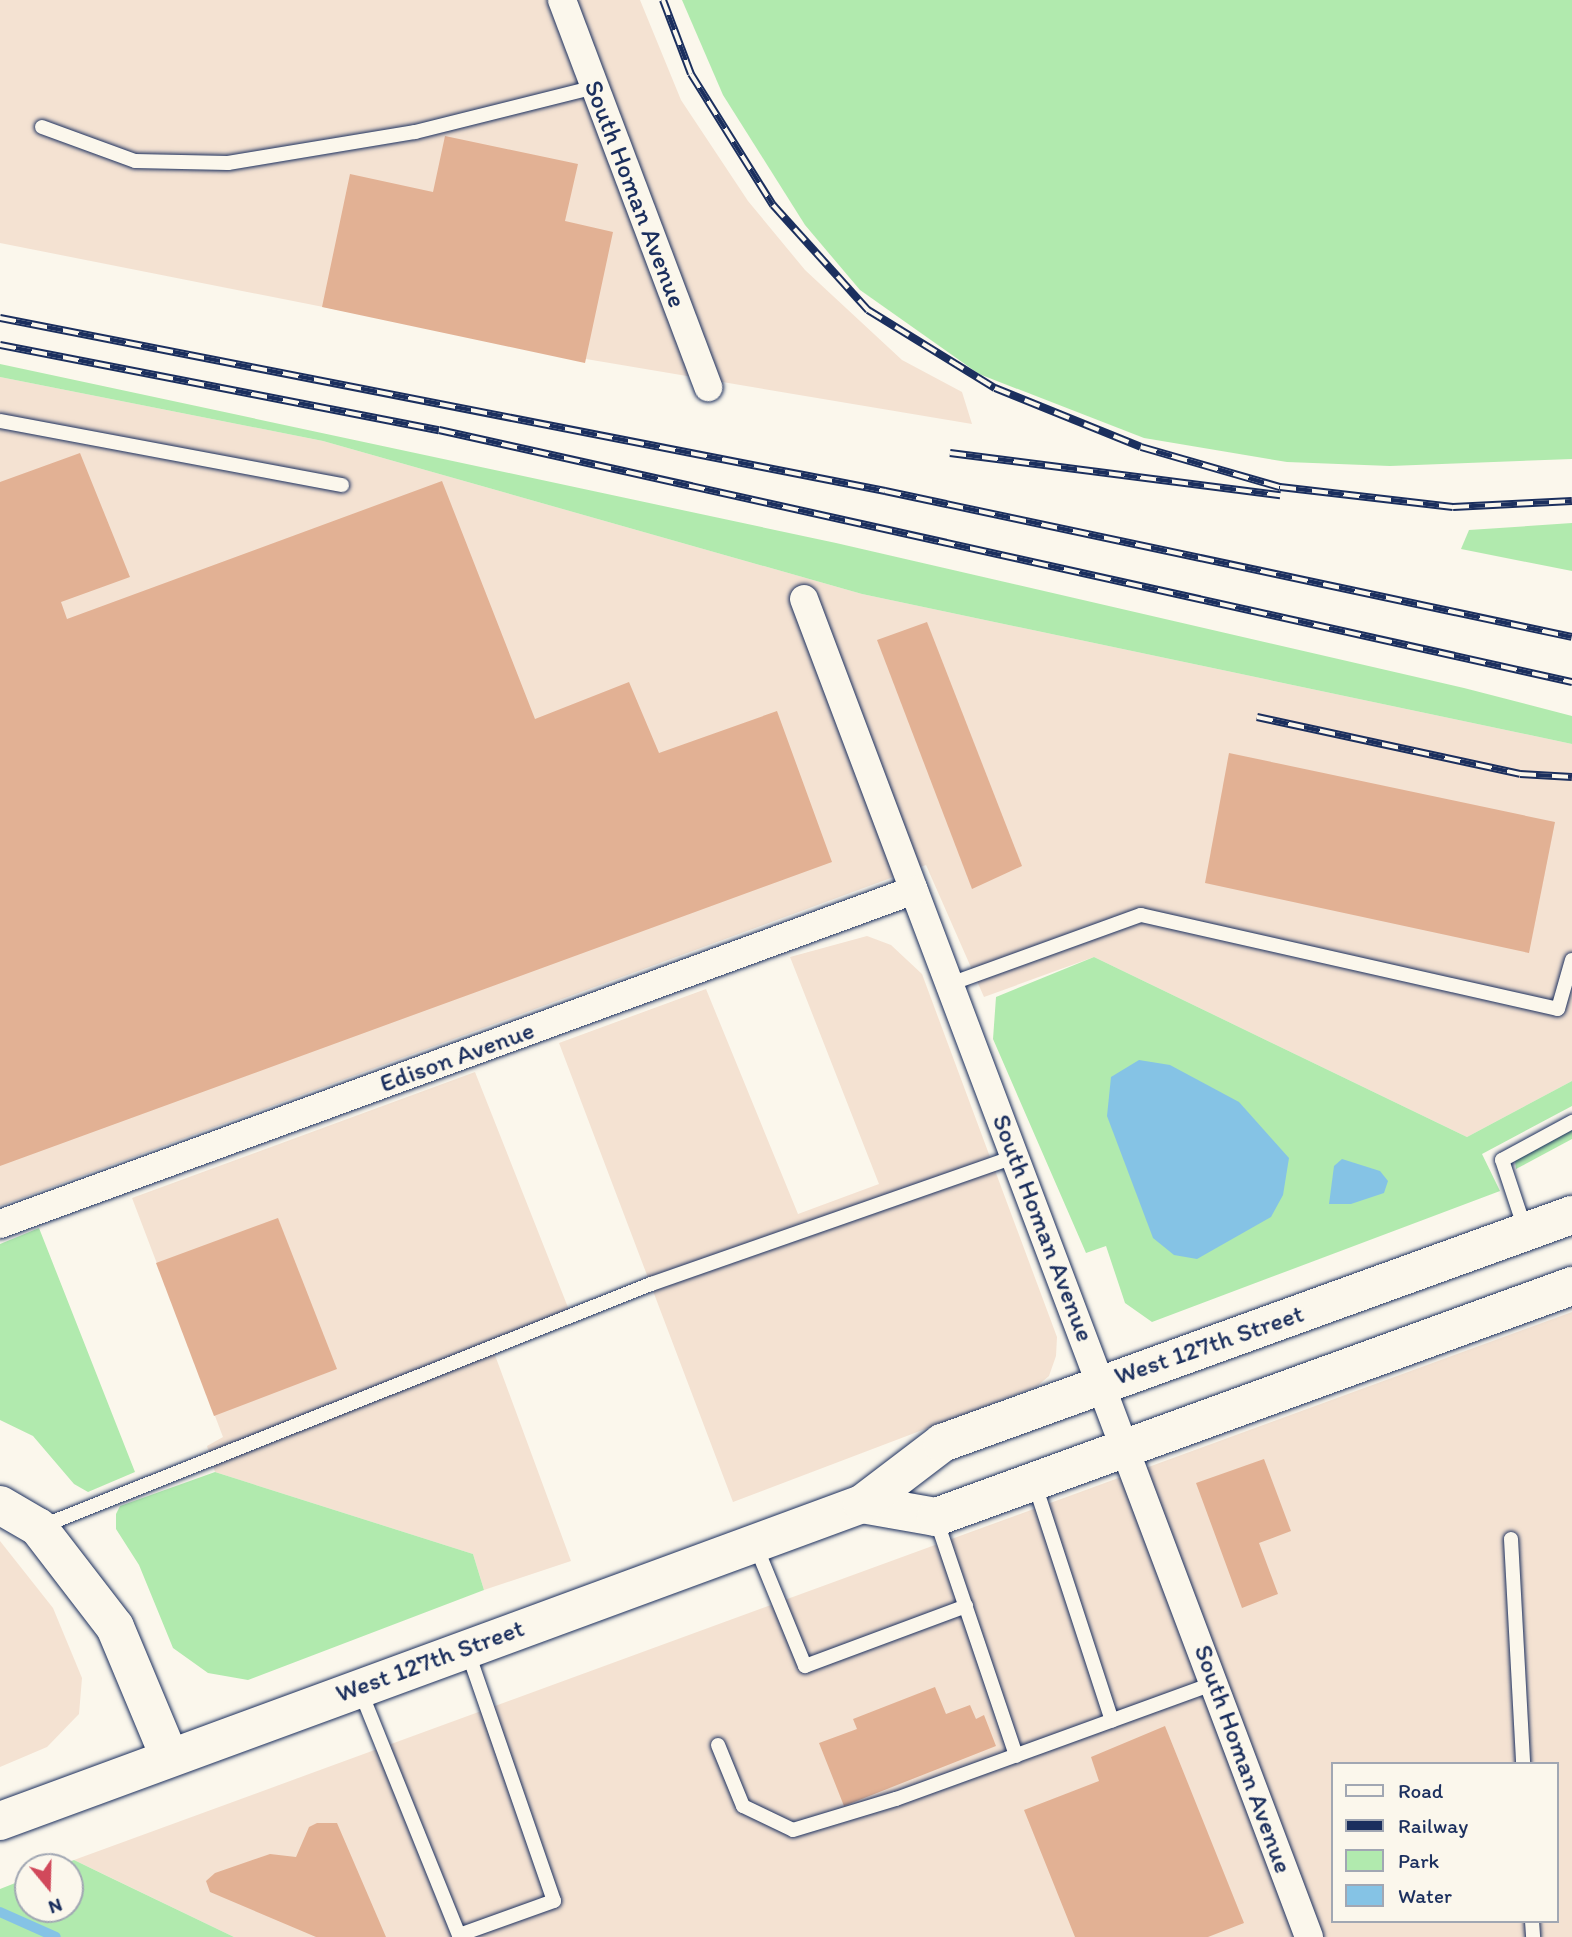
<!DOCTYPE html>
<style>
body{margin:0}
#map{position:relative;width:1572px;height:1937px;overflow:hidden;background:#fbf7ec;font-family:Itim,sans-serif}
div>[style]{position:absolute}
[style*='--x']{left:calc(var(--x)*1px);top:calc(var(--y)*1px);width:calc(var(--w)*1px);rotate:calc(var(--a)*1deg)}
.built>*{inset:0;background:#f4e2d2}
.green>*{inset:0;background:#b1eaae}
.water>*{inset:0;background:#85c3e5}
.stream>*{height:10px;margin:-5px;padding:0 5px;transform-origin:5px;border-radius:5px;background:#85c3e5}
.building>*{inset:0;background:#e2b194}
.roads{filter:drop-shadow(0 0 2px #1b2f5e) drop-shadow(0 0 2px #1b2f5e)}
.lane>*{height:14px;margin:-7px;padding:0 7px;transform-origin:7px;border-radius:7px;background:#fbf7ec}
.street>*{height:28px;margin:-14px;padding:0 14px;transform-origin:14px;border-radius:14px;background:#fbf7ec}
.secondary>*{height:38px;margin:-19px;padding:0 19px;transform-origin:19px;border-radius:19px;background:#fbf7ec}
.rail>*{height:8px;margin-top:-4px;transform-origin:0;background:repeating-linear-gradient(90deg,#fbf7ec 0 16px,#1b2f5e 0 32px);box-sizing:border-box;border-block:2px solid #1b2f5e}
span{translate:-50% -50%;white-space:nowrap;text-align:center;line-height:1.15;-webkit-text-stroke:5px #fbf7ec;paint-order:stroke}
.street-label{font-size:26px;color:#1b2f5e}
.legend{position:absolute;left:1331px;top:1762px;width:228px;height:161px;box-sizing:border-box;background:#fbf7ec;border:2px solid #a1a7b3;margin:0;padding:9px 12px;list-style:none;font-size:21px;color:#1b2f5e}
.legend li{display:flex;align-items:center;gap:14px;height:35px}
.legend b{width:35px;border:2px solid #a1a7b3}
.north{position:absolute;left:14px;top:1853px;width:70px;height:70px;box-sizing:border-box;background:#fbf7ec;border:2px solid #a1a7b3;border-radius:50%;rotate:161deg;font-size:19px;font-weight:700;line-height:28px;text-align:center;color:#1b2f5e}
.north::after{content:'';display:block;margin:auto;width:24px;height:32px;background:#d1495b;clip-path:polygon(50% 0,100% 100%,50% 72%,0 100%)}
</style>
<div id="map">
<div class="built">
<div style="clip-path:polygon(0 0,640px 0,681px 100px,748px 201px,805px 270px,902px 360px,962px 392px,972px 424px,586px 359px,0 243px)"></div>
<div style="clip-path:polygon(0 377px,323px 441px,862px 594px,1572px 744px,1572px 1081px,1467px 1137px,1094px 957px,984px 997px,926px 865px,0 1206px)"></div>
<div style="clip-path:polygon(867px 936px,891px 945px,922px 974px,1057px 1337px,1056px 1356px,1049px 1376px,1036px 1387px,733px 1502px,559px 1043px,706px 989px,798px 1214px,879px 1184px,790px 957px)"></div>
<div style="clip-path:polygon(475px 1072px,571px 1315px,492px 1347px,571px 1561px,484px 1590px,473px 1554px,215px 1472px,207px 1446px,223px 1437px,132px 1198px)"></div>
<div style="clip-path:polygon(evenodd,1572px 1312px,1572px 1937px,234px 1937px,74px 1860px,1572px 1312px,1332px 1764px,1556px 1764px,1556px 1921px,1332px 1921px,1332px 1764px)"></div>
<div style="clip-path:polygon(0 1541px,53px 1608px,82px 1678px,79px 1714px,47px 1747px,0 1767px)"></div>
</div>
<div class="green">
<div style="clip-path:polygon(682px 0,1572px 0,1572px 459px,1390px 466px,1287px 462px,1144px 438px,979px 374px,860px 290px,805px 225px,723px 95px)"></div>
<div style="clip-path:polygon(0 364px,836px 543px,1464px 688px,1572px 716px,1572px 744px,862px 594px,323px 441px,0 377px)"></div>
<div style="clip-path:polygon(1572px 523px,1572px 571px,1461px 549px,1469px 530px)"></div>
<div style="clip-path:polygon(1094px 957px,1467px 1137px,1572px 1081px,1572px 1106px,1482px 1154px,1500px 1191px,1152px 1322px,1125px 1303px,1106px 1246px,1086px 1253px,993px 1039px,996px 997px)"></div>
<div style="clip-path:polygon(1572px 1130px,1572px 1139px,1516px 1169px,1515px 1161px)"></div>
<div style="clip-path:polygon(39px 1228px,135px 1472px,88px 1492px,74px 1484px,33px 1436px,0 1420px,0 1244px)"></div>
<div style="clip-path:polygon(215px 1472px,473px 1554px,484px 1590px,248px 1680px,208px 1673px,173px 1648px,139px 1565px,116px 1529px,116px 1514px,120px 1506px)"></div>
<div style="clip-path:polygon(74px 1860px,107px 1876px,234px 1937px,0 1937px,0 1889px,28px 1878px,28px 1909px,70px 1909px,70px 1867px,56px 1867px)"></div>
</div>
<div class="water">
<div style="clip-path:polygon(1139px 1060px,1170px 1065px,1239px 1102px,1289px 1158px,1283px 1195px,1271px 1217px,1197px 1259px,1174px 1255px,1153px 1238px,1107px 1116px,1111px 1077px)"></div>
<div style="clip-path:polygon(1342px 1159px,1380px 1171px,1388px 1181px,1384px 1193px,1351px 1204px,1329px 1204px,1334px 1166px)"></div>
</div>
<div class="stream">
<div style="--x:0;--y:1912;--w:61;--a:24.1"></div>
</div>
<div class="building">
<div style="clip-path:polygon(445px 136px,578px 164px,565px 221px,613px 232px,585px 363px,322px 307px,350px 174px,433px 192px)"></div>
<div style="clip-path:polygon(80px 453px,130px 577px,61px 602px,67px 619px,442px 481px,535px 719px,629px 682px,659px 753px,777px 711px,832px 862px,0 1166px,0 482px)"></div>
<div style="clip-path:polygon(927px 622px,1022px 866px,972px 889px,877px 640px)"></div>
<div style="clip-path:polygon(1229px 753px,1555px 822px,1529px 953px,1205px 883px)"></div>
<div style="clip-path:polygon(278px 1218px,337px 1369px,214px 1416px,156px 1263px)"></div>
<div style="clip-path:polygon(1264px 1459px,1291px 1531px,1259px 1543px,1278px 1594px,1242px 1608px,1196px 1483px)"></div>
<div style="clip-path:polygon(935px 1687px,946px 1714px,970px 1705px,976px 1719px,984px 1715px,996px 1746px,844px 1806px,819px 1743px,857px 1729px,853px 1719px)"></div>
<div style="clip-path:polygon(1165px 1726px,1244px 1923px,1208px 1937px,1075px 1937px,1024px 1810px,1099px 1781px,1091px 1757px)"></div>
<div style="clip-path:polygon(317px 1823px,337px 1823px,386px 1937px,316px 1937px,210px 1892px,206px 1881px,215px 1873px,270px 1854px,296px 1857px,309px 1827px)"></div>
</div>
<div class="roads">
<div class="lane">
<div style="--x:42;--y:127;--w:99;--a:20.1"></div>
<div style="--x:135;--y:161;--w:93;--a:1.2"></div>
<div style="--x:228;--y:163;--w:190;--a:-9.4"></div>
<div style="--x:415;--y:132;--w:186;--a:-14"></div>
<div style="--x:0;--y:421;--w:348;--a:10.6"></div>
<div style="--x:950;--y:984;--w:203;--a:-19.9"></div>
<div style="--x:1141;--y:915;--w:427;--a:12.7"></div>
<div style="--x:1558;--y:1009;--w:51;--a:-74.1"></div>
<div style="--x:1526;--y:1232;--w:76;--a:-108.4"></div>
<div style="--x:1502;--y:1160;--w:80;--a:-28.5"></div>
<div style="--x:1034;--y:1482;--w:251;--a:71.9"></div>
<div style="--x:936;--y:1519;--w:250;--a:71.3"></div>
<div style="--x:40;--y:1527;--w:658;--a:-21.69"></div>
<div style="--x:651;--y:1284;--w:387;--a:-19.3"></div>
<div style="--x:1511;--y:1539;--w:225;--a:86.9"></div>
<div style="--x:755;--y:1544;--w:132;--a:67.7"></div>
<div style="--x:805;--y:1666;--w:172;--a:-20.4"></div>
<div style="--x:360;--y:1690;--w:264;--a:68"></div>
<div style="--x:459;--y:1935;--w:101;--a:-19.7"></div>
<div style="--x:554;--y:1901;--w:263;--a:-109.1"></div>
<div style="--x:718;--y:1745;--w:66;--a:67.7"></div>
<div style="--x:743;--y:1806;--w:55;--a:25.6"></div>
<div style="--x:793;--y:1830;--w:108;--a:-16.8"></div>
<div style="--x:896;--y:1799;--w:339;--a:-20"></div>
<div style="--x:1532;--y:1921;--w:16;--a:86"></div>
</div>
<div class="street">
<div style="--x:562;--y:0;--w:414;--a:69.3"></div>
<div style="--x:804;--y:599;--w:1430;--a:69.32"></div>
<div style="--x:0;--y:1224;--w:973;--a:-20.07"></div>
</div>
<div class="secondary">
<div style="--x:862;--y:1504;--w:75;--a:10"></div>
<div style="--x:936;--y:1517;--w:677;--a:-19.96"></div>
<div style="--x:0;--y:1505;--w:44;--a:30.1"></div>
<div style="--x:38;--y:1527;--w:126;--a:52.4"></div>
<div style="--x:115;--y:1627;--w:140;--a:67.3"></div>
<div style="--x:0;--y:1821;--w:918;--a:-20.19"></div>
<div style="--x:862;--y:1504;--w:101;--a:-37.3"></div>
<div style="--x:942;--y:1443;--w:670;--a:-19.9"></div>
</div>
</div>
<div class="rail">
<div style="--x:663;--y:0;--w:79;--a:69.3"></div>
<div style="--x:691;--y:74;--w:155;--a:58"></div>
<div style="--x:773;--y:205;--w:142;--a:47.9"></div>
<div style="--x:868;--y:310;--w:149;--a:31.6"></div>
<div style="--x:995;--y:388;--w:157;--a:22"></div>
<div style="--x:1141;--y:447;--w:145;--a:16.1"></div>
<div style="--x:1280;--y:487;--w:174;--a:6.6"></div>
<div style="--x:1453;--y:507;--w:119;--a:-2.9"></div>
<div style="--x:0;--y:318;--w:902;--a:11.06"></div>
<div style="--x:885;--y:491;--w:702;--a:12"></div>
<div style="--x:0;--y:345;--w:447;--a:11"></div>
<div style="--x:439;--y:430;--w:1161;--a:12.54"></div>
<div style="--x:950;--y:453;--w:333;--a:7.3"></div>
<div style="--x:1257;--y:717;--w:269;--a:12.2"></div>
<div style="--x:1520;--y:774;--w:52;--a:3.3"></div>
</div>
<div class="street-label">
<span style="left:635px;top:194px;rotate:69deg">South Homan Avenue</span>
<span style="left:457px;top:1057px;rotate:-20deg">Edison Avenue</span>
<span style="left:1043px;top:1228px;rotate:69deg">South Homan Avenue</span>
<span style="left:1209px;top:1345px;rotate:-19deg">West 127th Street</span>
<span style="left:430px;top:1661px;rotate:-20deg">West 127th Street</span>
<span style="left:1243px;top:1759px;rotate:70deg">South Homan Avenue</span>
</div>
<ul class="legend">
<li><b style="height:9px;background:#fbf7ec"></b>Road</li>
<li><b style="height:9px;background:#1b2f5e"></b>Railway</li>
<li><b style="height:19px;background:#b1eaae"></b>Park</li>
<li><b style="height:19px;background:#85c3e5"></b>Water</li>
</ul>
<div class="north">N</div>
</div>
